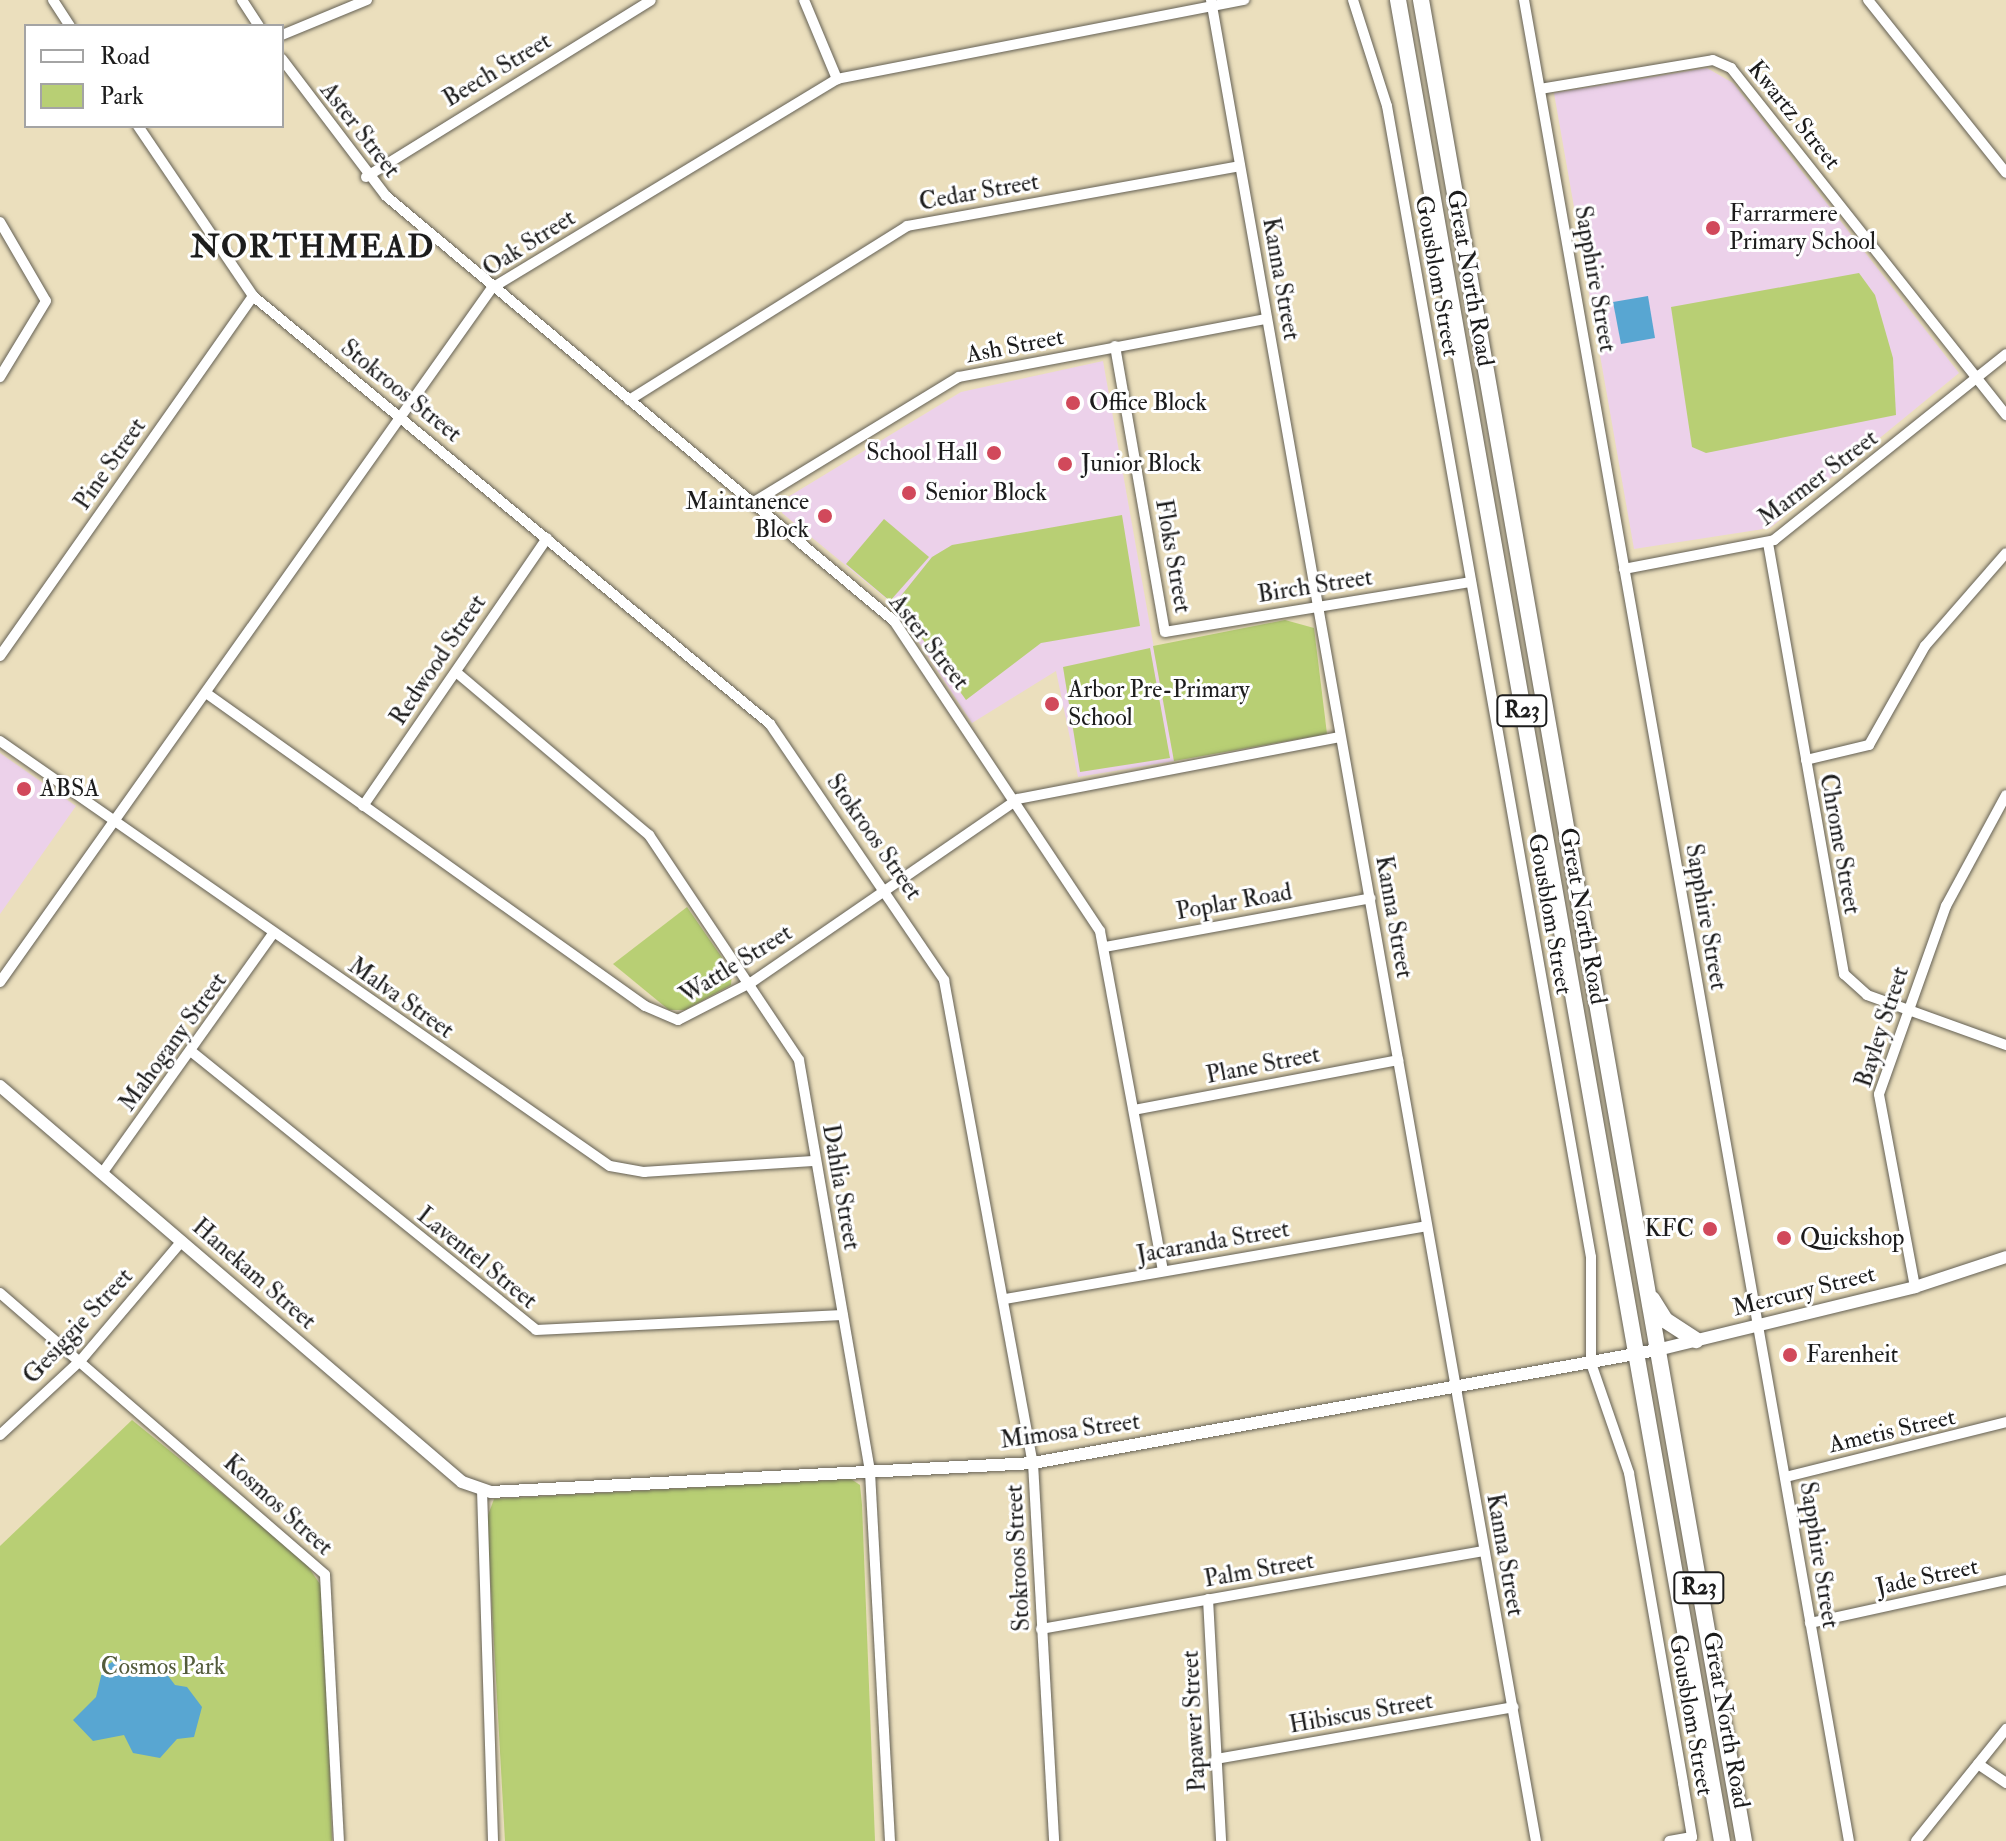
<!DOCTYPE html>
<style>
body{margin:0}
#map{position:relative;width:2006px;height:1841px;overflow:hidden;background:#ebdfbd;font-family:"IM FELL Double Pica",serif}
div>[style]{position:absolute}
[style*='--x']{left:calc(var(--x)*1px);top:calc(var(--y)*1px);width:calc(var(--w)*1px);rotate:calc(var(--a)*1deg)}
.built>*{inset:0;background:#ecd1ea}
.green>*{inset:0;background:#b8cf74}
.water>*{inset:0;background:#58a6d2}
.roads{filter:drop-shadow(0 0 2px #646054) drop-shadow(0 0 2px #646054)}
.minor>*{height:10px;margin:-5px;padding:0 5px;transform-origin:5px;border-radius:5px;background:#fff}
.tertiary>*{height:12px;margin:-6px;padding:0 6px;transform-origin:6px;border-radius:6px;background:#fff}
.primary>*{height:16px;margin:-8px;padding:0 8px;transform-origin:8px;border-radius:8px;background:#fff}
.dots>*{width:22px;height:22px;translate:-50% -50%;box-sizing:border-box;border:4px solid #fff;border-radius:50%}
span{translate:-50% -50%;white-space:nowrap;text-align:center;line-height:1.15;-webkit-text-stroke:6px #fff;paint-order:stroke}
.shield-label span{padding:2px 6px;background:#fff;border:2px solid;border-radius:6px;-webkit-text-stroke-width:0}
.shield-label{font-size:22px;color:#1c1c1c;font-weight:700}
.street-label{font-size:24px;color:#1c1c1c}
.poi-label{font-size:24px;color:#1c1c1c}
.left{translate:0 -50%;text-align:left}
.right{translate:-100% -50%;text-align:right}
.park-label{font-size:24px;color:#535b3b}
.district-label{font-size:32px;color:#1c1c1c;font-weight:700;letter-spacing:2px}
.legend{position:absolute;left:24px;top:24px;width:260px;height:104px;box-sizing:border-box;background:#fff;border:2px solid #a4a4a4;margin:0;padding:10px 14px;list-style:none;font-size:24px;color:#1c1c1c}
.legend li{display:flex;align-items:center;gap:16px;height:40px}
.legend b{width:40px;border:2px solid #a4a4a4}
</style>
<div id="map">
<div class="built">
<div style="clip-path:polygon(1707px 68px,1733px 83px,1959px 373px,1770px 528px,1634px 549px,1554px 93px)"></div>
<div style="clip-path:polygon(1103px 361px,1174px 761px,1078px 777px,1056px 671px,972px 723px,894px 605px,782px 513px,783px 500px,961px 392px)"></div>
<div style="clip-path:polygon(0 753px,76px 806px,0 914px)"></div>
</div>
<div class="green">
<div style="clip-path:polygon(1859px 273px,1875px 295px,1893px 358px,1896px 415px,1706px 453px,1692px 447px,1671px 307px)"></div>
<div style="clip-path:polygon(1122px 515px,1140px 626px,1041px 643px,966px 700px,896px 602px,932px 557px,952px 545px)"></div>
<div style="clip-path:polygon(884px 519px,929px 557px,890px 601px,846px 564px)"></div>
<div style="clip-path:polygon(1285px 620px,1314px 628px,1327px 734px,1174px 761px,1153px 646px)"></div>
<div style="clip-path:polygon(1150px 648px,1170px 758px,1080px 772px,1063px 667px)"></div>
<div style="clip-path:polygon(687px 907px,732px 972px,731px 985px,685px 1010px,669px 1010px,613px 964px)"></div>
<div style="clip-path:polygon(132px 1420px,303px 1559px,324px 1590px,332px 1841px,0 1841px,0 1546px)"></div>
<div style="clip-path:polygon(851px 1479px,860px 1485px,862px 1505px,875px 1841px,505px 1841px,487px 1518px,494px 1499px)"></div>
</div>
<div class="water">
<div style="clip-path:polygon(1648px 296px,1655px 338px,1621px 344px,1613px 302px)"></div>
<div style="clip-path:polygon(118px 1658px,143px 1672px,160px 1665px,175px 1685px,187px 1687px,202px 1707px,194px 1737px,177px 1739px,160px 1758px,133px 1753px,124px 1735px,93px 1741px,73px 1720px,96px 1697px,103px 1668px)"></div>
</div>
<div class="roads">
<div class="minor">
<div style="--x:53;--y:0;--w:31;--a:57"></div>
<div style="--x:242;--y:0;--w:31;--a:57"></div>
<div style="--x:804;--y:0;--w:86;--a:67.3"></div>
<div style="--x:1211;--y:0;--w:1869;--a:79.99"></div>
<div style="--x:1353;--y:0;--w:111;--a:72.2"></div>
<div style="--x:1387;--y:106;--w:1169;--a:79.95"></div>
<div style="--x:1591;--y:1257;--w:106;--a:90"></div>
<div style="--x:1591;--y:1363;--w:116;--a:70.9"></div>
<div style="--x:1629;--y:1473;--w:315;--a:80.1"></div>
<div style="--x:1683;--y:1783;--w:55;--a:80.5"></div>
<div style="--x:1692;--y:1837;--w:23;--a:170"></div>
<div style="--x:1524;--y:0;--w:1869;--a:79.99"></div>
<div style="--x:1868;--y:0;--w:221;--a:51.4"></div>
<div style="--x:282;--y:35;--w:92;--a:-22.4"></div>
<div style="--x:282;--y:59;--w:172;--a:52.8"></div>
<div style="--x:386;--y:196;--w:662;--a:39.92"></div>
<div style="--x:894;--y:621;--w:372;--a:56.4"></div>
<div style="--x:1100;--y:931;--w:345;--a:79.5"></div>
<div style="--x:1540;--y:89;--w:175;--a:-9.5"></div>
<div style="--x:1713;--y:60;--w:20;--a:24"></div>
<div style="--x:1731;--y:68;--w:443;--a:51.6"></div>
<div style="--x:138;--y:126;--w:205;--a:55.9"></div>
<div style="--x:253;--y:296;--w:671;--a:39.62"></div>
<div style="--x:770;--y:724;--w:310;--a:55.8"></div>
<div style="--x:944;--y:980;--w:491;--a:79.6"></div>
<div style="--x:1033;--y:1463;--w:379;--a:86.8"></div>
<div style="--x:366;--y:177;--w:335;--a:-31.8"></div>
<div style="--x:0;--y:222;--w:91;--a:59.8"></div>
<div style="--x:46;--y:301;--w:89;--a:121.2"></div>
<div style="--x:1115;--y:346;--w:290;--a:80.1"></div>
<div style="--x:1165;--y:632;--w:310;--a:-9.3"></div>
<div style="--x:629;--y:400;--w:328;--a:-32"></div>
<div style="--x:907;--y:226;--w:338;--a:-10.2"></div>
<div style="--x:754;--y:502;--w:240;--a:-31.4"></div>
<div style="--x:959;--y:377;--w:313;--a:-10.7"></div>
<div style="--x:1768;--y:543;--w:438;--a:80"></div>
<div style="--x:1844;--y:974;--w:31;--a:42"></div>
<div style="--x:1867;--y:995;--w:148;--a:19.8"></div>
<div style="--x:1624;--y:569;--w:153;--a:-10.9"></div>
<div style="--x:1774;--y:540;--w:297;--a:-38.7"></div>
<div style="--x:0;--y:656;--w:440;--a:-54.9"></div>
<div style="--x:456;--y:672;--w:253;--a:40.2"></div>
<div style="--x:649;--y:835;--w:270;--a:56.3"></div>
<div style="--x:799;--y:1060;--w:418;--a:80.2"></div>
<div style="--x:870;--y:1472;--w:370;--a:86.9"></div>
<div style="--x:206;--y:693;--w:539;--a:35.49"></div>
<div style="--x:645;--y:1006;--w:36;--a:23"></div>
<div style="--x:678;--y:1020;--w:83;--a:-27.2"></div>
<div style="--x:752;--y:982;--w:323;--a:-34.5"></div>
<div style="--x:1018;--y:799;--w:328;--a:-10.9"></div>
<div style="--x:0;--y:741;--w:743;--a:34.87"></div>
<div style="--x:610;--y:1166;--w:35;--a:10"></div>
<div style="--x:644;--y:1172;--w:172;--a:-3.7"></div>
<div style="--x:1806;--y:760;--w:65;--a:-13.4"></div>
<div style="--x:1869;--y:745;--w:114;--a:-60.5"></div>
<div style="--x:1925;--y:646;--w:123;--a:-48.9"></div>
<div style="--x:363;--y:806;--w:325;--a:-55.5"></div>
<div style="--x:1105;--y:947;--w:270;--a:-10.4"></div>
<div style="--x:0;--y:982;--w:851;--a:-54.67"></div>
<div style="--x:492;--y:288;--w:403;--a:-31.2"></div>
<div style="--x:837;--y:79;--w:415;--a:-11"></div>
<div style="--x:192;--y:1052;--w:442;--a:38.9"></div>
<div style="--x:536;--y:1330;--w:307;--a:-2.8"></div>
<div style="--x:1134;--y:1110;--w:269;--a:-10.7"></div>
<div style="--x:103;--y:1172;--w:292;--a:-54.5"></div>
<div style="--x:1915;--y:1287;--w:196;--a:-100.6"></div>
<div style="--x:1879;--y:1094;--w:200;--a:-70.4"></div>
<div style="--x:1946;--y:906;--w:126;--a:-61.6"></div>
<div style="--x:0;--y:1293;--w:430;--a:40.9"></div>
<div style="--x:325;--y:1575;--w:266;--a:87"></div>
<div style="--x:1005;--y:1299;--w:428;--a:-9.8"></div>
<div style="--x:0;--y:1435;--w:110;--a:-42.8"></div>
<div style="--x:81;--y:1360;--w:156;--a:-49.7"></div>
<div style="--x:1786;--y:1477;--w:227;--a:-14"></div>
<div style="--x:482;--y:1490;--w:351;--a:88.2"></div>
<div style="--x:1208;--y:1599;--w:242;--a:86.9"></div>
<div style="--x:1810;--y:1623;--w:201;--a:-12.4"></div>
<div style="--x:1041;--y:1629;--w:450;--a:-10"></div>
<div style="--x:1216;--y:1759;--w:302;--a:-9.9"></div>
<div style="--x:1978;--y:1764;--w:34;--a:34"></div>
<div style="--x:1916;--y:1841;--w:144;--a:-51.2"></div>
</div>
<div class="tertiary">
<div style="--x:0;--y:1086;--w:608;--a:40.6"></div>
<div style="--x:462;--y:1482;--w:31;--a:19"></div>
<div style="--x:491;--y:1492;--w:543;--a:-3.06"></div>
<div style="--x:1033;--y:1463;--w:634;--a:-10.26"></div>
<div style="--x:1657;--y:1350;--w:266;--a:-13.7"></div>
<div style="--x:1915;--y:1287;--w:96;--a:-18.2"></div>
</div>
<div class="primary">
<div style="--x:1398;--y:0;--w:1869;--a:80.02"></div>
<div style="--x:1421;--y:0;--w:1869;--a:80.05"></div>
<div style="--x:1652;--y:1299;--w:25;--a:58"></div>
<div style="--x:1665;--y:1320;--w:37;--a:33"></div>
</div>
</div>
<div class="dots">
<div style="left:1713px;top:228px;background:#d1495b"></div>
<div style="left:1073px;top:403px;background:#d1495b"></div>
<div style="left:994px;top:453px;background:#d1495b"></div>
<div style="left:1065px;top:464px;background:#d1495b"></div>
<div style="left:909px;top:493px;background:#d1495b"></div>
<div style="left:825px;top:516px;background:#d1495b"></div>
<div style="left:1052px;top:704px;background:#d1495b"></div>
<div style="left:24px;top:789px;background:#d1495b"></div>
<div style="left:1710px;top:1229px;background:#d1495b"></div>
<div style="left:1784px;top:1238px;background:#d1495b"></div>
<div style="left:1790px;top:1355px;background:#d1495b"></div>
</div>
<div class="shield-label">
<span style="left:1522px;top:711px">R23</span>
<span style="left:1699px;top:1588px">R23</span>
</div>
<div class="street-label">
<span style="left:497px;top:70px;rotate:-31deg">Beech Street</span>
<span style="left:1794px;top:115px;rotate:51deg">Kwartz Street</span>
<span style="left:360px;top:130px;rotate:52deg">Aster Street</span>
<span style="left:979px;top:192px;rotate:-10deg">Cedar Street</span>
<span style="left:529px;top:243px;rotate:-32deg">Oak Street</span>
<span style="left:1437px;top:276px;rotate:80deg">Gousblom Street</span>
<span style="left:1470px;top:278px;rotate:80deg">Great North Road</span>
<span style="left:1281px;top:279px;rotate:80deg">Kanna Street</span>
<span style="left:1595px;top:279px;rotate:80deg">Sapphire Street</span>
<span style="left:1015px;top:346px;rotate:-11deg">Ash Street</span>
<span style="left:401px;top:391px;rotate:39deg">Stokroos Street</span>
<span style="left:110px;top:464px;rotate:-55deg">Pine Street</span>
<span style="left:1818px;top:478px;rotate:-37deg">Marmer Street</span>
<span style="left:1173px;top:556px;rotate:80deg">Floks Street</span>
<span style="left:1315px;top:586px;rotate:-9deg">Birch Street</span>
<span style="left:929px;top:642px;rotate:52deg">Aster Street</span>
<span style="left:438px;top:660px;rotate:-56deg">Redwood Street</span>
<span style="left:874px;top:837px;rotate:55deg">Stokroos Street</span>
<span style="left:1840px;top:844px;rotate:80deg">Chrome Street</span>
<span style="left:1234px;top:902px;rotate:-10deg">Poplar Road</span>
<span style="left:1550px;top:914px;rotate:80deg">Gousblom Street</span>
<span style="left:1583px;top:916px;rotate:80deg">Great North Road</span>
<span style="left:1394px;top:917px;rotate:80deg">Kanna Street</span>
<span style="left:1706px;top:917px;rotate:80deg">Sapphire Street</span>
<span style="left:736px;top:964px;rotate:-32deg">Wattle Street</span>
<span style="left:401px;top:998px;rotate:35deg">Malva Street</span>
<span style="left:1882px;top:1027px;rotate:-72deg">Bayley Street</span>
<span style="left:173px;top:1042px;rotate:-54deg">Mahogany Street</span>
<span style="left:1263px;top:1065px;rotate:-11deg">Plane Street</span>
<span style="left:841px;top:1187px;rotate:80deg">Dahlia Street</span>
<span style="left:1213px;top:1242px;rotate:-10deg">Jacaranda Street</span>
<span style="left:477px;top:1258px;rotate:39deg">Laventel Street</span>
<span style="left:254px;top:1274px;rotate:41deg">Hanekam Street</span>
<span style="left:1804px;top:1291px;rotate:-14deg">Mercury Street</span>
<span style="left:78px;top:1326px;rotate:-47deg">Gesiggie Street</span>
<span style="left:1070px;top:1431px;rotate:-8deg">Mimosa Street</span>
<span style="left:1892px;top:1431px;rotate:-13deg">Ametis Street</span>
<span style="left:278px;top:1505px;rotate:42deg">Kosmos Street</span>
<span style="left:1505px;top:1555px;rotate:80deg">Kanna Street</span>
<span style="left:1819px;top:1555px;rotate:81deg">Sapphire Street</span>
<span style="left:1018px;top:1558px;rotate:-93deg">Stokroos Street</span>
<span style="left:1259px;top:1570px;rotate:-10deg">Palm Street</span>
<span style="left:1927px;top:1577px;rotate:-12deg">Jade Street</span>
<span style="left:1361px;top:1713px;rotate:-10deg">Hibiscus Street</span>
<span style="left:1691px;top:1715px;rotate:80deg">Gousblom Street</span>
<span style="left:1726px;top:1720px;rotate:80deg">Great North Road</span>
<span style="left:1194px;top:1721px;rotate:-93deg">Papawer Street</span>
</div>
<div class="poi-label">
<span class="left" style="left:1729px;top:228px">Farrarmere<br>Primary School</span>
<span class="left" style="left:1089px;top:403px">Office Block</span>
<span class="right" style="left:978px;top:453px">School Hall</span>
<span class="left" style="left:1081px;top:464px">Junior Block</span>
<span class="left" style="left:925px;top:493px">Senior Block</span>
<span class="right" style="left:809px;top:516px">Maintanence<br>Block</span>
<span class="left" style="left:1068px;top:704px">Arbor Pre-Primary<br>School</span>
<span class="left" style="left:40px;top:789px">ABSA</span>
<span class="right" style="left:1694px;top:1229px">KFC</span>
<span class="left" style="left:1800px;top:1238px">Quickshop</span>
<span class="left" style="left:1806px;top:1355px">Farenheit</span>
</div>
<div class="park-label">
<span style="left:163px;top:1667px">Cosmos Park</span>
</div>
<div class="district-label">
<span style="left:313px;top:247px">NORTHMEAD</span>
</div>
<ul class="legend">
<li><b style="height:10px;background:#fff"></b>Road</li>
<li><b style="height:22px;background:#b8cf74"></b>Park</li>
</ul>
</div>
